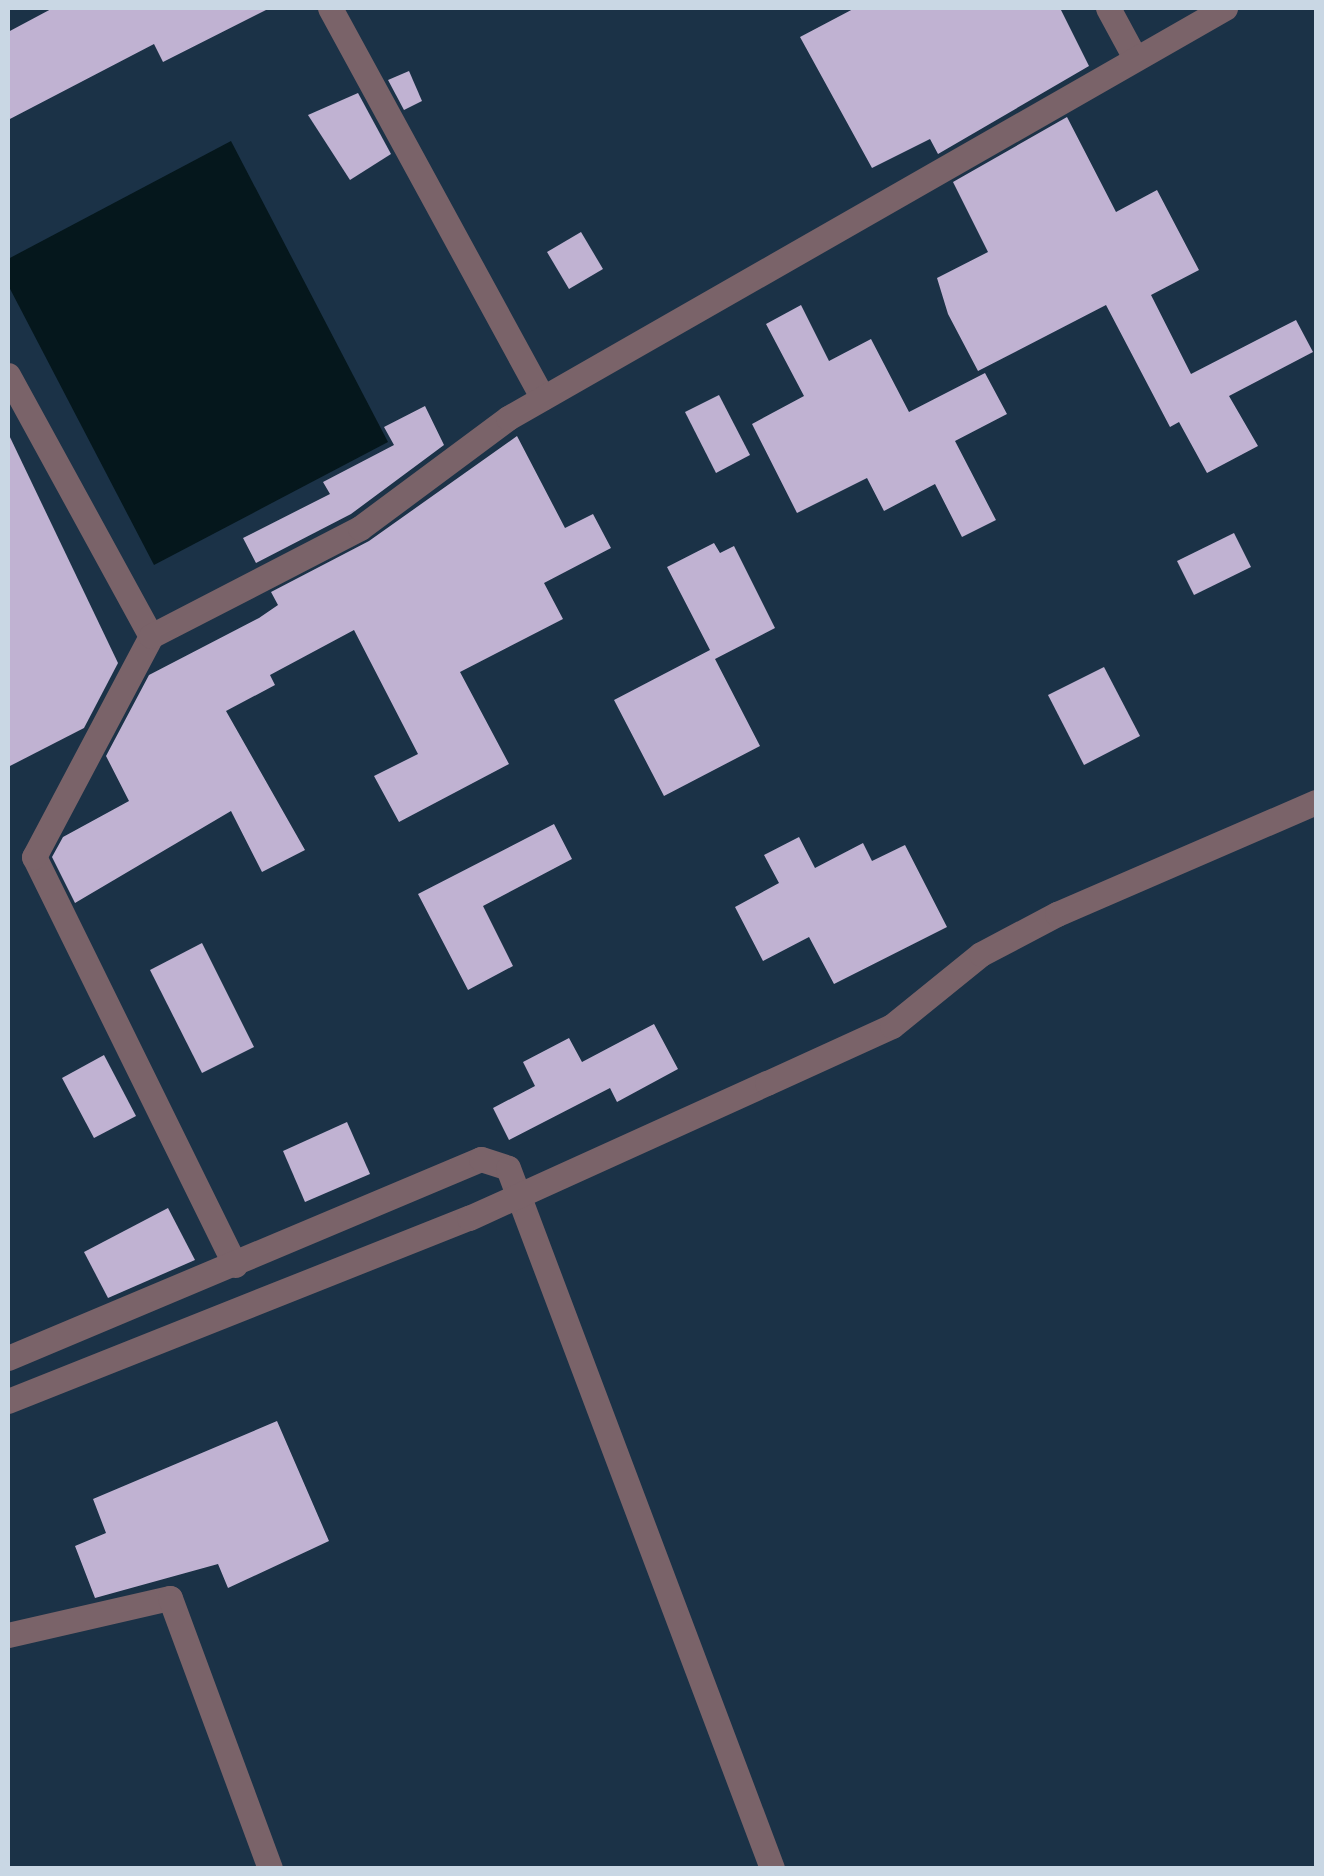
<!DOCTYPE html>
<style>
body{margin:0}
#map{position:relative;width:1324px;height:1876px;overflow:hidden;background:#1b3247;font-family:Commissioner,sans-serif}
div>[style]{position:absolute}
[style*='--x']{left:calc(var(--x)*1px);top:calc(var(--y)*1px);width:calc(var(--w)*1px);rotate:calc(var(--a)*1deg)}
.water>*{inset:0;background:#05171c}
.building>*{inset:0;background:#c0b2d2}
.minor>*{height:25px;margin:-12.5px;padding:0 12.5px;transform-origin:12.5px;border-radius:12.5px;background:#7a6369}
span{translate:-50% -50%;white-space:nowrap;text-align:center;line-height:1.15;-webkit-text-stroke:10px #1b3247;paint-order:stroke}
.frame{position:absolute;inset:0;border:10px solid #c9d7e4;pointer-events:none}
</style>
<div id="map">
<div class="water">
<div style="clip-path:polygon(231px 141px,388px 442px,154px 565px,8px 285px,8px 259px)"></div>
</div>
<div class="building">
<div style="clip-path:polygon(53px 8px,270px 8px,163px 62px,154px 44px,8px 120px,8px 32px)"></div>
<div style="clip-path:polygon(855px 8px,1060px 8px,1089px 66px,938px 154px,930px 139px,872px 168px,800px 37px)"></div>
<div style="clip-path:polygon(409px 71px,422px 101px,404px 110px,388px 80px)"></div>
<div style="clip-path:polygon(358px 93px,391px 154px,350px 180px,308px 115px)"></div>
<div style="clip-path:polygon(1067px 117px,1116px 212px,1157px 190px,1199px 270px,1151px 295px,1191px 374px,1296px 320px,1313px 352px,1229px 396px,1258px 446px,1207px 473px,1179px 422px,1170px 427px,1106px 305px,978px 371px,948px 314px,937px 278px,988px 252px,953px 182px)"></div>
<div style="clip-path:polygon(581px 232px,603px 269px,569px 289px,547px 252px)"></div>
<div style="clip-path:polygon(801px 305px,829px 361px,871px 339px,909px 412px,985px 373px,1007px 414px,955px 441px,996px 520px,962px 537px,935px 484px,884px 511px,867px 478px,797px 513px,752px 424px,804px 396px,766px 324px)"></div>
<div style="clip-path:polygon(719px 395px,750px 455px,716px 473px,685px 412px)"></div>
<div style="clip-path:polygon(425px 406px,444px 445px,351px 514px,256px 563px,243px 538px,330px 494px,323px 482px,394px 445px,384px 427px)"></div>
<div style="clip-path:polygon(8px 433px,118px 663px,84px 728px,8px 767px)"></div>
<div style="clip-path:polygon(517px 436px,565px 528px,593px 514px,611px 548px,544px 583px,563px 619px,460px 672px,509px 764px,399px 822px,374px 776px,418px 754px,354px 630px,270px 675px,275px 685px,226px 711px,305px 850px,262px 872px,231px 811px,75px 903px,52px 857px,63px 837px,129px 801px,106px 756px,149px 675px,259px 618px,278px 605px,271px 592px,369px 541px)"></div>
<div style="clip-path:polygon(1234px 533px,1251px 567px,1194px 595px,1177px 561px)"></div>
<div style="clip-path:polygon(714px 543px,720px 553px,734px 546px,775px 628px,715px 659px,760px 746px,664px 796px,614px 700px,710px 650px,667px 567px)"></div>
<div style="clip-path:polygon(1104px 667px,1140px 736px,1084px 765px,1048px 695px)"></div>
<div style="clip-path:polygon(554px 824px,572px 859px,483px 906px,513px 966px,468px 990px,418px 894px)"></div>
<div style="clip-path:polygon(799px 837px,815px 868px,863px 843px,872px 861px,905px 845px,947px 927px,834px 984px,809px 937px,763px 961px,735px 907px,779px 883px,764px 855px)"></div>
<div style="clip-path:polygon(202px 943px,254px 1047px,202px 1073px,150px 970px)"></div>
<div style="clip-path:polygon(654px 1024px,678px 1069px,617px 1102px,610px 1088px,509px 1140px,493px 1108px,535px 1086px,523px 1062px,569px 1038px,582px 1062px)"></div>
<div style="clip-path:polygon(104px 1055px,136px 1116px,94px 1138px,62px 1078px)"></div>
<div style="clip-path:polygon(347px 1122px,370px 1174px,305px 1202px,283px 1151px)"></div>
<div style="clip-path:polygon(168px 1208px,195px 1260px,108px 1298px,84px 1252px)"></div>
<div style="clip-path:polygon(277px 1421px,329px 1541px,228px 1588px,218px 1564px,95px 1598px,75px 1546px,106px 1533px,93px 1499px)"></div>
</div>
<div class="minor">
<div style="--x:330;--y:8;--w:444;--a:61.4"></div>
<div style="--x:1108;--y:8;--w:57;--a:61.6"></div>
<div style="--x:8;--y:375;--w:298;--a:61.3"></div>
<div style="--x:235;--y:1265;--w:455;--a:-116.2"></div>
<div style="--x:34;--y:857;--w:250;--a:-62.1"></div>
<div style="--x:151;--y:636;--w:235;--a:-27.3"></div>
<div style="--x:360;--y:528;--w:184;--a:-36.6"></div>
<div style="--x:508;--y:418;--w:826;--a:-29.76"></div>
<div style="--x:8;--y:1358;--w:513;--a:-22.82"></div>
<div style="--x:481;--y:1159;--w:28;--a:18"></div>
<div style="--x:508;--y:1168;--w:748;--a:69.34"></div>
<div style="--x:8;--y:1401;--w:496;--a:-21.7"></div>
<div style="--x:469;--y:1218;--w:327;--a:-24.4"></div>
<div style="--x:767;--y:1083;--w:137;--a:-24.5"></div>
<div style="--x:892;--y:1026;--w:114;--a:-39"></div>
<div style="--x:981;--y:954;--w:86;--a:-27.8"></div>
<div style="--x:1057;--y:914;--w:282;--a:-23.4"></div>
<div style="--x:8;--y:1635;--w:166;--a:-12.9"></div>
<div style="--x:170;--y:1598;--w:288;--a:69.7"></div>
</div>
<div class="frame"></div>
</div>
